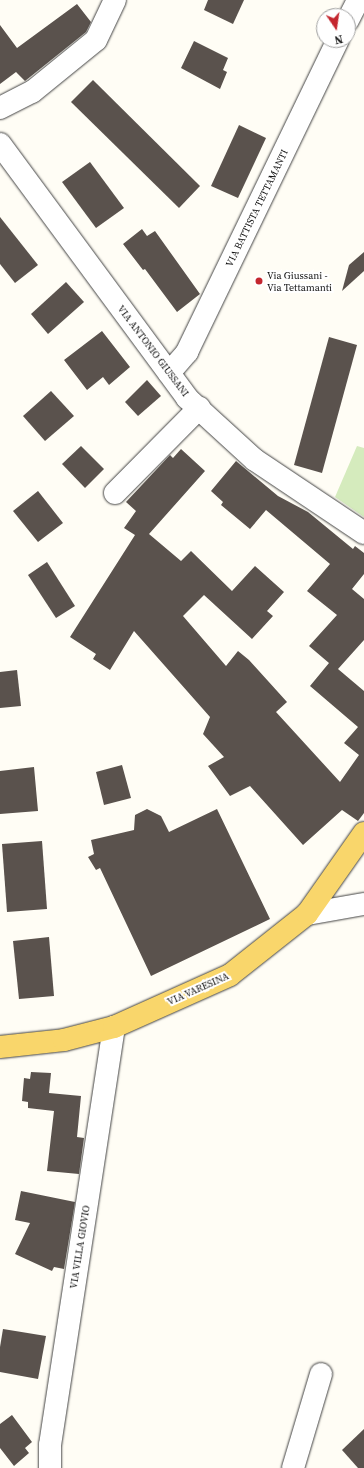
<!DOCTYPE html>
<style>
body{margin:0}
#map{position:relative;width:364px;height:1468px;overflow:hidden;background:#fffdf5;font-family:"Source Serif 4",serif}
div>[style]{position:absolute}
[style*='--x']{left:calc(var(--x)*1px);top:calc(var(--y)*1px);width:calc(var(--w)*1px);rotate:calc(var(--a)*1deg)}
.green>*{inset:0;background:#d5ebbd}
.building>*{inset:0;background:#5a524d}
.roads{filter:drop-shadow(0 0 1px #444) drop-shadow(0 0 1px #444)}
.minor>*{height:22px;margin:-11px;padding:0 11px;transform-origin:11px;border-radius:11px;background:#fff}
.major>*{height:22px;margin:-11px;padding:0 11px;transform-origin:11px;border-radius:11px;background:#f9d66b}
.dots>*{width:11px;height:11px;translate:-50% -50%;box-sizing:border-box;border:2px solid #fff;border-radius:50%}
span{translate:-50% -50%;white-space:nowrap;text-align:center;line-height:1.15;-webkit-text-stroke:4px #fff;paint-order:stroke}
.street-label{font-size:10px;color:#111}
.poi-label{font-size:10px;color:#111}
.left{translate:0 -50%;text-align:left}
.north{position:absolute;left:316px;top:8px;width:40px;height:40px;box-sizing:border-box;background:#fff;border:1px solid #a0a0a0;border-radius:50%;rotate:167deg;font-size:11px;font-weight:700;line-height:16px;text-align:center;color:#111}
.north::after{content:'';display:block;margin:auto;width:14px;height:18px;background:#c4262e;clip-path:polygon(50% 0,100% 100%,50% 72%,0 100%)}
</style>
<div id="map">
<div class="green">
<div style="clip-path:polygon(357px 446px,364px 448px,364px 517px,335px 497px)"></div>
</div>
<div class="building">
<div style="clip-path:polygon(208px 0,244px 0,233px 24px,204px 10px)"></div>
<div style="clip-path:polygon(77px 4px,91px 22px,86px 32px,25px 81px,16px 72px,0 84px,0 25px,17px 48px)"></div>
<div style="clip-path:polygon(194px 41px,228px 58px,223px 70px,227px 72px,220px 89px,181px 68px)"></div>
<div style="clip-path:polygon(93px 80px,200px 186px,179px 208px,71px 102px)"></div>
<div style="clip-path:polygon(239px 125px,266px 138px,238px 198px,211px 186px)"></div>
<div style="clip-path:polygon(90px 162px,124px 208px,96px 228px,62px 182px)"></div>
<div style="clip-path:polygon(0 217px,38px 265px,15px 283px,0 264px)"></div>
<div style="clip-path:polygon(142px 229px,147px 236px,155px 231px,200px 294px,177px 312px,145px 269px,143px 270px,123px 244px)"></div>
<div style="clip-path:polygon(364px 252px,364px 271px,342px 291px,349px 265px)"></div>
<div style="clip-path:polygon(66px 282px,84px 302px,48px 334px,31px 314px)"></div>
<div style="clip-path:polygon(102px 331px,130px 367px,109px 385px,103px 377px,87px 390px,64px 360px)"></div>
<div style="clip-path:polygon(329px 337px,357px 345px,322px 473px,294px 465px)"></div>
<div style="clip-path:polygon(147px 380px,161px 396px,138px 416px,125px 402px)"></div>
<div style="clip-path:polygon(51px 391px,74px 416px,45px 441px,23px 416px)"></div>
<div style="clip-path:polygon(81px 446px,104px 469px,85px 488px,62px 464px)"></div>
<div style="clip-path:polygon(181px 449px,205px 471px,149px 534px,181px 561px,191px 551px,232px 591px,255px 566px,284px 592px,267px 611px,273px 616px,252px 639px,204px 595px,183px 616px,226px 666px,238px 651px,249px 660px,287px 702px,276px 712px,340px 782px,359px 755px,344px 743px,358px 727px,310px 686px,329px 663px,309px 646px,337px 615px,307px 591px,330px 564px,266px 510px,250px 529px,221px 505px,223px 502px,211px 491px,236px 461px,278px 496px,308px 512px,353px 549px,355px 546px,364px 553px,364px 574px,352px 589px,364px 599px,364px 640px,338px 669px,364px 691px,364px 813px,358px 821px,342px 810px,303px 845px,250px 786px,230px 796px,208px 766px,224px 757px,203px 734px,210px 717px,134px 631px,110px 670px,93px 659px,96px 654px,70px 637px,135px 535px,124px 528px,136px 511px,126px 502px,170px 455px,173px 458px)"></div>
<div style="clip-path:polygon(38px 491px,63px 523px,38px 542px,13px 511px)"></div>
<div style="clip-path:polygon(47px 562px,75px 606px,56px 618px,28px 575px)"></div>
<div style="clip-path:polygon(17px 670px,21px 706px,0 708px,0 672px)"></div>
<div style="clip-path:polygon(122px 765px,131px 798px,104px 805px,96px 772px)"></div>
<div style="clip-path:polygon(34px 767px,38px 811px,0 814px,0 771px)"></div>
<div style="clip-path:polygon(147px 809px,161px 816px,169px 832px,217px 809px,270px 919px,151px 976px,100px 868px,96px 870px,88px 857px,94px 854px,91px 840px,134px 830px,135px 815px)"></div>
<div style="clip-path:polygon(42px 841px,47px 909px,7px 912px,2px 844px)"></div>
<div style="clip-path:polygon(49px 937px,54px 996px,19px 999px,13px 941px)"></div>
<div style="clip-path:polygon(31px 1072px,51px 1073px,49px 1093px,81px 1096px,77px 1137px,84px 1138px,79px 1174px,47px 1171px,54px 1111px,28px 1108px,28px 1102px,22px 1101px,24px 1078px,30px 1079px)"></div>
<div style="clip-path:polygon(21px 1191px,75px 1202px,64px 1269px,54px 1267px,52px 1271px,15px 1254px,30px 1223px,15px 1220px)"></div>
<div style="clip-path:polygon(3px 1329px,46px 1336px,38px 1379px,0 1372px,0 1347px)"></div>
<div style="clip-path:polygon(12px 1415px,32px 1442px,25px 1448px,29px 1453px,14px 1466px,0 1448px,0 1424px)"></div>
<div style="clip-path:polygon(364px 1429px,364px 1468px,358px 1468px,342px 1450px)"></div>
</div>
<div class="roads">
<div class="minor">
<div style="--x:348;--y:20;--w:22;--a:-63"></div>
<div style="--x:0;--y:108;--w:36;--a:-27"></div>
<div style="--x:32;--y:92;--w:82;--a:-39.1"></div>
<div style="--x:96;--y:40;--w:44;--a:-64.6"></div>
<div style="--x:0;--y:144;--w:315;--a:53.6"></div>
<div style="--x:187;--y:398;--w:92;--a:42.4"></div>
<div style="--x:255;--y:460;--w:131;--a:33.8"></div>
<div style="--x:169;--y:373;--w:28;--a:-49"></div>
<div style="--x:187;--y:352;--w:347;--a:-64.2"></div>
<div style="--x:115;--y:493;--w:120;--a:-45.3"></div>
<div style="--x:307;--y:914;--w:58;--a:-10"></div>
<div style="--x:50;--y:1468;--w:23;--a:-90"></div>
<div style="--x:50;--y:1445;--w:423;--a:-81.3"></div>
<div style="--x:293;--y:1468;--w:98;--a:-73.4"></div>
</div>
<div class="major">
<div style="--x:0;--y:1047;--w:64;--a:-6.2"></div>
<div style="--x:64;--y:1040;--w:52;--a:-14.6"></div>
<div style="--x:114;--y:1027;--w:127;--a:-24.1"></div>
<div style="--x:230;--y:975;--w:98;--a:-38.4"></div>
<div style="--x:307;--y:914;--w:99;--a:-54.9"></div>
</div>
</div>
<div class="dots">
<div style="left:259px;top:281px;background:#c4262e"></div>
</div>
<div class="street-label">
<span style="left:257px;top:208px;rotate:-64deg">VIA BATTISTA TETTAMANTI</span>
<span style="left:153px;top:351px;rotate:53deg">VIA ANTONIO GIUSSANI</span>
<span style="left:198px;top:989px;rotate:-24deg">VIA VARESINA</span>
<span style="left:80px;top:1247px;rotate:-81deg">VIA VILLA GIOVIO</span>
</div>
<div class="poi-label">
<span class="left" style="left:267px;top:281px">Via Giussani -<br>Via Tettamanti</span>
</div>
<div class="north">N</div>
</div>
